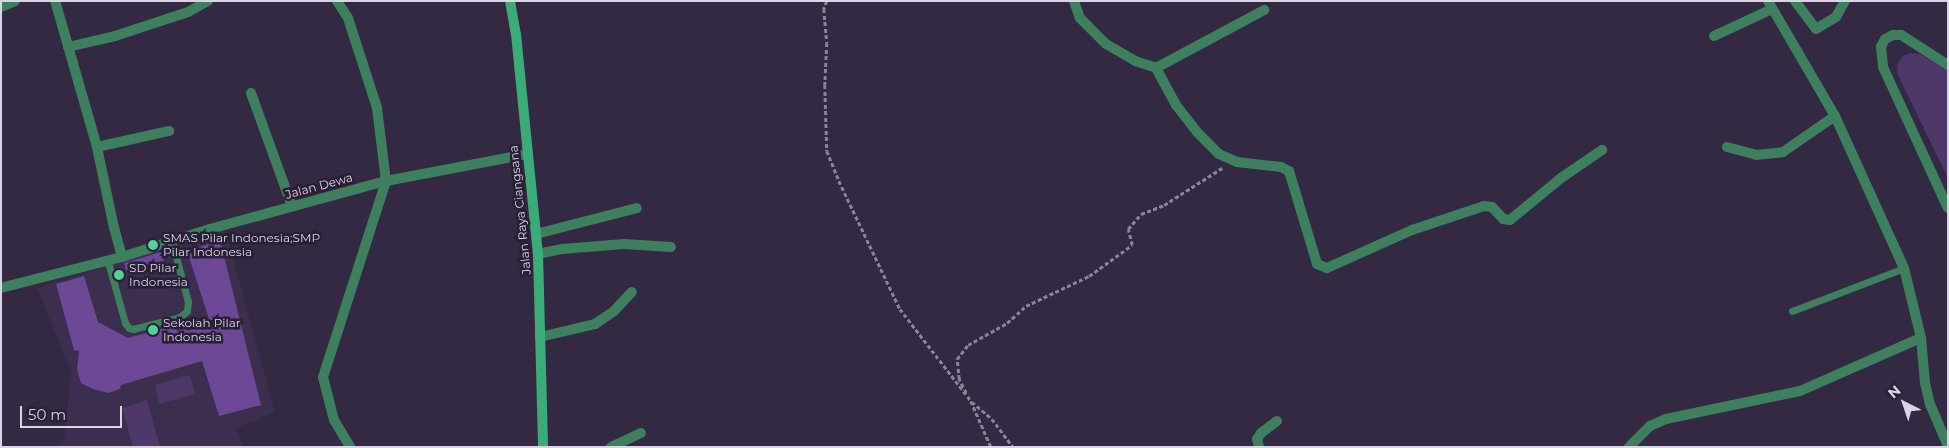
<!DOCTYPE html>
<style>
body{margin:0}
#map{position:relative;width:1949px;height:448px;overflow:hidden;background:#332942;font-family:Montserrat,sans-serif}
div>[style]{position:absolute}
[style*='--x']{left:calc(var(--x)*1px);top:calc(var(--y)*1px);width:calc(var(--w)*1px);rotate:calc(var(--a)*1deg)}
.built>*{inset:0;background:#3b2e4e}
.green>*{inset:0;background:#4e3869}
.building>*{inset:0;background:#6c4897}
.path>*{height:2.5px;margin-top:-1.25px;transform-origin:0;background:repeating-linear-gradient(90deg,#8b8398 0 4px,transparent 0 6.5px)}
.lane>*{height:7px;margin:-3.5px;padding:0 3.5px;transform-origin:3.5px;border-radius:3.5px;background:#3e7f5f}
.street>*{height:10px;margin:-5px;padding:0 5px;transform-origin:5px;border-radius:5px;background:#3e7f5f}
.secondary>*{height:10px;margin:-5px;padding:0 5px;transform-origin:5px;border-radius:5px;background:#3bab79}
.dots>*{width:14px;height:14px;translate:-50% -50%;box-sizing:border-box;border:2px solid #291f37;border-radius:50%}
span{translate:-50% -50%;white-space:nowrap;text-align:center;line-height:1.15;-webkit-text-stroke:5px #291f37;paint-order:stroke}
.street-label{font-size:12px;color:#dad4e5}
.poi-label{font-size:12px;color:#dad4e5}
.left{translate:0 -50%;text-align:left}
.frame{position:absolute;inset:0;border:2px solid #dad4e5;pointer-events:none}
.north{position:absolute;left:1879px;top:378px;width:50px;height:50px;-webkit-text-stroke:4px #291f37;paint-order:stroke;rotate:319deg;font-size:14px;font-weight:700;line-height:20px;text-align:center;color:#dad4e5}
.north::after{content:'';display:block;margin:auto;width:18px;height:22px;background:#dad4e5;clip-path:polygon(50% 0,100% 100%,50% 72%,0 100%)}
.scale{position:absolute;left:20px;top:406px;width:102px;height:22px;box-sizing:border-box;border:2px solid #dad4e5;border-top:0;padding-left:6px;font-size:15px;line-height:18px;white-space:nowrap;color:#dad4e5;-webkit-text-stroke:4px #291f37;paint-order:stroke}
</style>
<div id="map">
<div class="built">
<div style="clip-path:polygon(225px 230px,275px 412px,236px 428px,243px 447px,53px 447px,64px 440px,71px 372px,37px 288px)"></div>
</div>
<div class="green">
<div style="clip-path:polygon(1911px 53px,1920px 54px,1948px 71px,1948px 178px,1897px 73px,1898px 63px,1903px 56px)"></div>
<div style="clip-path:polygon(190px 375px,195px 394px,159px 404px,155px 385px)"></div>
<div style="clip-path:polygon(147px 400px,160px 447px,133px 447px,122px 408px)"></div>
</div>
<div class="building">
<div style="clip-path:polygon(220px 240px,261px 405px,219px 416px,202px 361px,121px 385px,120px 389px,108px 393px,93px 389px,81px 383px,77px 370px,79px 351px,74px 350px,56px 284px,84px 276px,98px 322px,128px 338px,184px 323px,188px 331px,210px 322px,187px 251px)"></div>
<div style="clip-path:polygon(161px 252px,164px 262px,127px 273px,124px 263px)"></div>
</div>
<div class="path">
<div style="--x:827;--y:1;--w:9;--a:111"></div>
<div style="--x:824;--y:9;--w:34;--a:85"></div>
<div style="--x:827;--y:43;--w:42;--a:92.7"></div>
<div style="--x:825;--y:85;--w:66;--a:88.3"></div>
<div style="--x:827;--y:151;--w:32;--a:68"></div>
<div style="--x:839;--y:181;--w:142;--a:64.5"></div>
<div style="--x:900;--y:309;--w:116;--a:52.3"></div>
<div style="--x:971;--y:401;--w:50;--a:66.5"></div>
<div style="--x:966;--y:393;--w:16;--a:-117"></div>
<div style="--x:959;--y:379;--w:20;--a:-96"></div>
<div style="--x:957;--y:359;--w:18;--a:-52"></div>
<div style="--x:968;--y:345;--w:45;--a:-29.4"></div>
<div style="--x:1007;--y:323;--w:25;--a:-42"></div>
<div style="--x:1026;--y:306;--w:70;--a:-25.5"></div>
<div style="--x:1089;--y:276;--w:53;--a:-35.8"></div>
<div style="--x:1132;--y:245;--w:16;--a:-104"></div>
<div style="--x:1128;--y:229;--w:20;--a:-49"></div>
<div style="--x:1141;--y:214;--w:25;--a:-21"></div>
<div style="--x:1164;--y:205;--w:69;--a:-32.5"></div>
<div style="--x:972;--y:402;--w:26;--a:40"></div>
<div style="--x:992;--y:419;--w:35;--a:53"></div>
</div>
<div class="lane">
<div style="--x:108;--y:262;--w:63;--a:74.4"></div>
<div style="--x:125;--y:323;--w:6;--a:51"></div>
<div style="--x:129;--y:328;--w:4;--a:14"></div>
<div style="--x:133;--y:329;--w:49;--a:-14.3"></div>
<div style="--x:180;--y:317;--w:9;--a:-41"></div>
<div style="--x:187;--y:311;--w:9;--a:-84"></div>
<div style="--x:188;--y:302;--w:63;--a:-104.7"></div>
<div style="--x:1792;--y:311;--w:120;--a:-21"></div>
</div>
<div class="street">
<div style="--x:337;--y:1;--w:20;--a:57"></div>
<div style="--x:348;--y:18;--w:95;--a:72.1"></div>
<div style="--x:377;--y:108;--w:74;--a:83"></div>
<div style="--x:386;--y:181;--w:206;--a:107.8"></div>
<div style="--x:323;--y:377;--w:44;--a:75.7"></div>
<div style="--x:334;--y:420;--w:31;--a:59"></div>
<div style="--x:1074;--y:1;--w:18;--a:71"></div>
<div style="--x:1080;--y:18;--w:37;--a:45"></div>
<div style="--x:1106;--y:44;--w:34;--a:30"></div>
<div style="--x:1135;--y:61;--w:22;--a:18"></div>
<div style="--x:1156;--y:68;--w:123;--a:-28.2"></div>
<div style="--x:1768;--y:1;--w:133;--a:59.8"></div>
<div style="--x:1835;--y:116;--w:167;--a:65.6"></div>
<div style="--x:1904;--y:268;--w:72;--a:76.3"></div>
<div style="--x:1921;--y:338;--w:45;--a:84.9"></div>
<div style="--x:1925;--y:383;--w:22;--a:77"></div>
<div style="--x:1930;--y:404;--w:46;--a:66.8"></div>
<div style="--x:1795;--y:1;--w:35;--a:53"></div>
<div style="--x:1816;--y:29;--w:23;--a:-31"></div>
<div style="--x:1836;--y:17;--w:18;--a:-61"></div>
<div style="--x:1;--y:7;--w:15;--a:-23"></div>
<div style="--x:1714;--y:36;--w:64;--a:-25"></div>
<div style="--x:68;--y:47;--w:48;--a:-13.2"></div>
<div style="--x:115;--y:36;--w:77;--a:-18.2"></div>
<div style="--x:188;--y:12;--w:23;--a:-29"></div>
<div style="--x:1948;--y:65;--w:56;--a:-147.4"></div>
<div style="--x:1901;--y:35;--w:8;--a:180"></div>
<div style="--x:1893;--y:35;--w:9;--a:153"></div>
<div style="--x:1885;--y:39;--w:9;--a:117"></div>
<div style="--x:1881;--y:47;--w:20;--a:84"></div>
<div style="--x:1883;--y:67;--w:155;--a:65.3"></div>
<div style="--x:1156;--y:68;--w:42;--a:61.6"></div>
<div style="--x:1176;--y:105;--w:34;--a:52"></div>
<div style="--x:1197;--y:132;--w:31;--a:45"></div>
<div style="--x:1219;--y:154;--w:20;--a:24"></div>
<div style="--x:1237;--y:162;--w:44;--a:6.5"></div>
<div style="--x:1281;--y:167;--w:9;--a:27"></div>
<div style="--x:1289;--y:171;--w:97;--a:73.2"></div>
<div style="--x:1317;--y:264;--w:11;--a:22"></div>
<div style="--x:1327;--y:268;--w:93;--a:-24.1"></div>
<div style="--x:1412;--y:230;--w:76;--a:-18.4"></div>
<div style="--x:1484;--y:206;--w:8;--a:7"></div>
<div style="--x:1492;--y:207;--w:16;--a:47"></div>
<div style="--x:1503;--y:219;--w:7;--a:8"></div>
<div style="--x:1510;--y:220;--w:66;--a:-39.5"></div>
<div style="--x:1561;--y:178;--w:50;--a:-34.3"></div>
<div style="--x:251;--y:93;--w:120;--a:70.1"></div>
<div style="--x:97;--y:147;--w:74;--a:-12.5"></div>
<div style="--x:1727;--y:147;--w:30;--a:15"></div>
<div style="--x:1756;--y:155;--w:27;--a:-6"></div>
<div style="--x:1783;--y:152;--w:63;--a:-34.7"></div>
<div style="--x:536;--y:234;--w:104;--a:-14.4"></div>
<div style="--x:538;--y:254;--w:25;--a:-12"></div>
<div style="--x:562;--y:249;--w:62;--a:-4.6"></div>
<div style="--x:624;--y:244;--w:47;--a:3.7"></div>
<div style="--x:122;--y:257;--w:92;--a:-17.7"></div>
<div style="--x:210;--y:229;--w:182;--a:-15.3"></div>
<div style="--x:386;--y:181;--w:144;--a:-10.8"></div>
<div style="--x:1;--y:288;--w:125;--a:-14.4"></div>
<div style="--x:122;--y:257;--w:30;--a:-105"></div>
<div style="--x:114;--y:228;--w:83;--a:-101.9"></div>
<div style="--x:97;--y:147;--w:152;--a:-106"></div>
<div style="--x:540;--y:337;--w:57;--a:-13.3"></div>
<div style="--x:595;--y:324;--w:23;--a:-34"></div>
<div style="--x:614;--y:311;--w:26;--a:-47"></div>
<div style="--x:611;--y:447;--w:33;--a:-25"></div>
<div style="--x:1259;--y:447;--w:8;--a:-104"></div>
<div style="--x:1257;--y:439;--w:7;--a:-56"></div>
<div style="--x:1261;--y:433;--w:20;--a:-37"></div>
<div style="--x:1629;--y:447;--w:30;--a:-45"></div>
<div style="--x:1650;--y:426;--w:17;--a:-24"></div>
<div style="--x:1666;--y:419;--w:137;--a:-11.8"></div>
<div style="--x:1800;--y:391;--w:132;--a:-23.7"></div>
</div>
<div class="secondary">
<div style="--x:510;--y:1;--w:34;--a:80"></div>
<div style="--x:516;--y:34;--w:221;--a:84.3"></div>
<div style="--x:538;--y:254;--w:193;--a:88.5"></div>
</div>
<div class="dots">
<div style="left:153px;top:245px;background:#51d397"></div>
<div style="left:119px;top:275px;background:#51d397"></div>
<div style="left:153px;top:330px;background:#51d397"></div>
</div>
<div class="street-label">
<span style="left:319px;top:186px;rotate:-15deg">Jalan Dewa</span>
<span style="left:520px;top:210px;rotate:-96deg">Jalan Raya Ciangsana</span>
</div>
<div class="poi-label">
<span class="left" style="left:163px;top:245px">SMAS Pilar Indonesia;SMP<br>Pilar Indonesia</span>
<span class="left" style="left:129px;top:275px">SD Pilar<br>Indonesia</span>
<span class="left" style="left:163px;top:330px">Sekolah Pilar<br>Indonesia</span>
</div>
<div class="frame"></div>
<div class="north">N</div>
<div class="scale">50 m</div>
</div>
